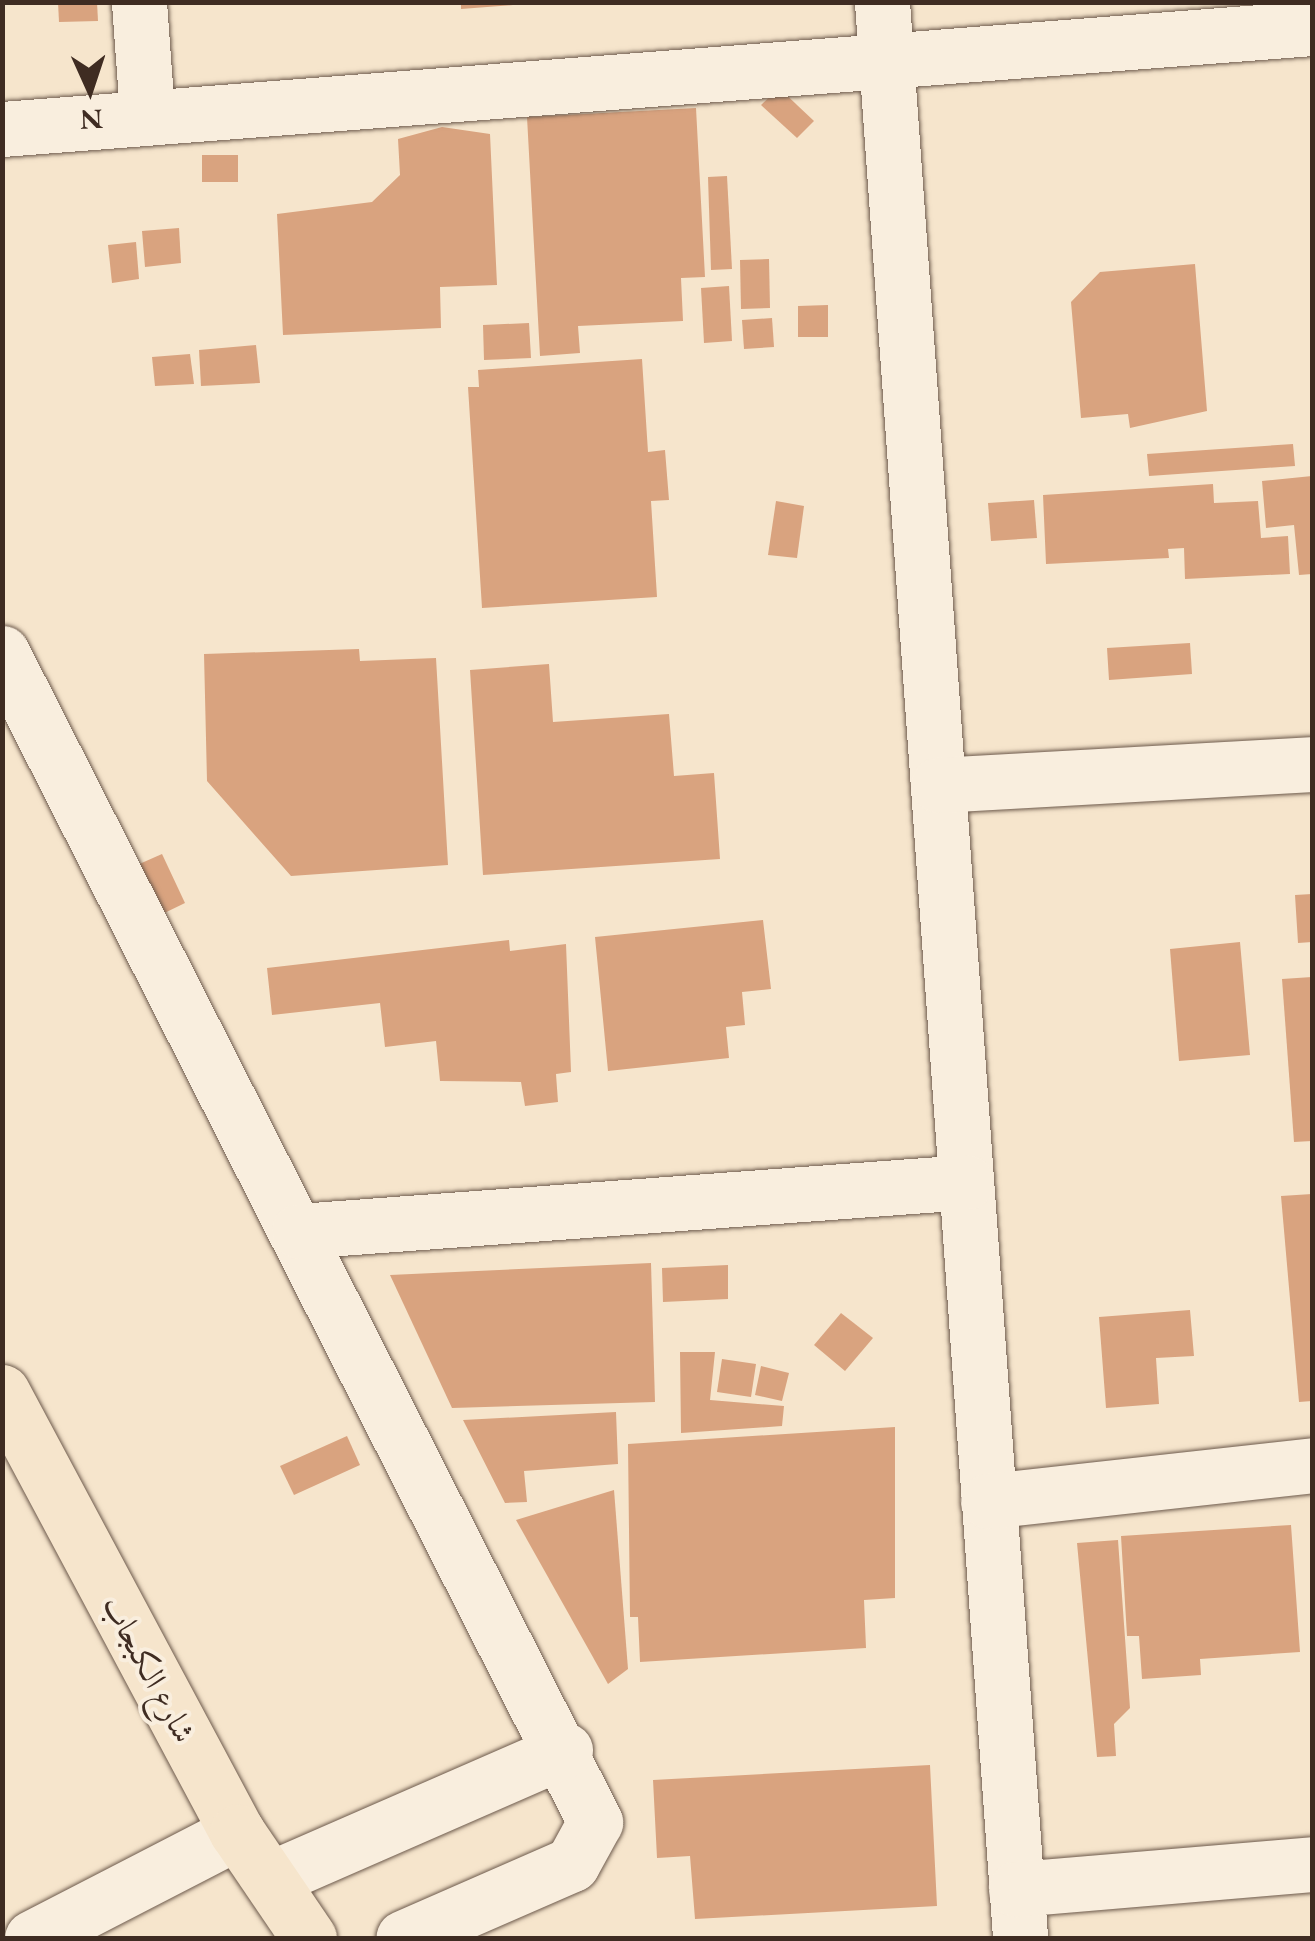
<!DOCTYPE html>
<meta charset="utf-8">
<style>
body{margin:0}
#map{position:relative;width:1315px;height:1941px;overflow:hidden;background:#f6e5cc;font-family:"EB Garamond",Amiri,serif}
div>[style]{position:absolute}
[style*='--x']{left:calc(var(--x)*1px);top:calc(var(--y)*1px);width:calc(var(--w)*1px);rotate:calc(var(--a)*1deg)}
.building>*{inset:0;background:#d9a37f}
.roads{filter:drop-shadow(0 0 2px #6d5a4c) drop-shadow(0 0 2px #6d5a4c)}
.minor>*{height:55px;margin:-27.5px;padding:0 27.5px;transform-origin:27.5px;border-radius:27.5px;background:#f9eede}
.major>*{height:55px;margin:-27.5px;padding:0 27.5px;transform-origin:27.5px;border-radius:27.5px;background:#f6e5cc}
span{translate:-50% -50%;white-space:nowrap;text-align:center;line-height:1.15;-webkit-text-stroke:8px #f9eede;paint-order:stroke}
.street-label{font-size:32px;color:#3f2c22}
.frame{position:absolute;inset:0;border:5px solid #3f2c22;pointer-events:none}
.north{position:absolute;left:40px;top:40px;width:100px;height:100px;-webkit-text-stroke:8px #f9eede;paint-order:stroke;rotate:177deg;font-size:28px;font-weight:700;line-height:40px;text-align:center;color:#3f2c22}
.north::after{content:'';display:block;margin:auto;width:35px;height:45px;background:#3f2c22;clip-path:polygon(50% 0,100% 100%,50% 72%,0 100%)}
</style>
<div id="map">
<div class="building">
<div style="clip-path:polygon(58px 2px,97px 2px,98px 21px,59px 22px)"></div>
<div style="clip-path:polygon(461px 2px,513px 2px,513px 5px,461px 9px)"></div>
<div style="clip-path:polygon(779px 88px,814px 121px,797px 138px,761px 105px)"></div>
<div style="clip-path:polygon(696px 108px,705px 277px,681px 278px,683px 321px,578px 326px,580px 353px,540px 356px,527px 117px)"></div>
<div style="clip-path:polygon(442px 127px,490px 134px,497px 285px,440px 287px,441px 328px,283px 335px,277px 214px,372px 202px,400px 175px,398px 139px)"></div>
<div style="clip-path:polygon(202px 155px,238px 155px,238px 182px,202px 182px)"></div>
<div style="clip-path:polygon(727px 176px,732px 269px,711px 270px,708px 177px)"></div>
<div style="clip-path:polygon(179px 228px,181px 263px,145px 267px,142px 231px)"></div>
<div style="clip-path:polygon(136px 242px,139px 279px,112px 283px,108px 245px)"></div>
<div style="clip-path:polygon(769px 259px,770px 308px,741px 309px,740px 260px)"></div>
<div style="clip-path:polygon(1195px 264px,1207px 411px,1130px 428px,1128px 414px,1081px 418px,1071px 302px,1100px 272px)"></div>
<div style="clip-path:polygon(729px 286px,732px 341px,704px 343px,701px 288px)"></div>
<div style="clip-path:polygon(828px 305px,828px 337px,798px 337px,798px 306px)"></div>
<div style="clip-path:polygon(772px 318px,774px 347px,744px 349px,742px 320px)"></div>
<div style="clip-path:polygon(529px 323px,531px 358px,484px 360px,483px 325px)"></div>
<div style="clip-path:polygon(256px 345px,260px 383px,201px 386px,199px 350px)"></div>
<div style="clip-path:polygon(190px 354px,194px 384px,155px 386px,152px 357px)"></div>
<div style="clip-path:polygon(642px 359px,648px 452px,665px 450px,669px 500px,651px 501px,657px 597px,482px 608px,468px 387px,479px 387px,478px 370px)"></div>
<div style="clip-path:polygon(1293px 444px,1295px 466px,1149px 476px,1147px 454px)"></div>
<div style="clip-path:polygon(1312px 476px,1312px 574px,1299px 575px,1294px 525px,1266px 528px,1262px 481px)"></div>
<div style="clip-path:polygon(1213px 484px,1214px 503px,1258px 501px,1261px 538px,1288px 536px,1290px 574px,1185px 579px,1184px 548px,1168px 549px,1169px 558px,1046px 564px,1043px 495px)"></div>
<div style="clip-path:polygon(1034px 500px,1037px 538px,991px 541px,988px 503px)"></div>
<div style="clip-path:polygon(776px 501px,804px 506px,797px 558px,768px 555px)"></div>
<div style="clip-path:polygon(1190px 643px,1192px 674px,1109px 680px,1107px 648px)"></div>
<div style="clip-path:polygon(359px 649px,360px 661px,436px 658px,448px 865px,291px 876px,207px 781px,204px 654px)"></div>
<div style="clip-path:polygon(549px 664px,553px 722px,669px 714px,674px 776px,714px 773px,720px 859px,483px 875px,470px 670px)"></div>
<div style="clip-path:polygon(162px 854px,185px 903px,152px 919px,128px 869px)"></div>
<div style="clip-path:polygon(1312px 894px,1312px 942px,1298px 943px,1295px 895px)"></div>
<div style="clip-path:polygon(763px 920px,771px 989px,742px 992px,745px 1025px,726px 1027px,729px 1058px,608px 1071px,595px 937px)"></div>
<div style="clip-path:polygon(509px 940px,510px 951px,566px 944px,571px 1072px,556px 1074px,558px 1102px,525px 1106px,521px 1082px,440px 1081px,436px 1041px,385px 1047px,380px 1003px,272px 1015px,267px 968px)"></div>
<div style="clip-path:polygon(1240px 942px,1250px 1055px,1179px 1061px,1170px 949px)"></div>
<div style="clip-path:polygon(1312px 977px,1312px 1141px,1294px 1142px,1282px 979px)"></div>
<div style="clip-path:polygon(1312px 1194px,1312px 1401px,1299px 1402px,1281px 1196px)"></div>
<div style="clip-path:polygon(651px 1263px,655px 1402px,452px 1408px,390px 1275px)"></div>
<div style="clip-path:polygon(728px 1265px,728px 1299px,663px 1302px,662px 1268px)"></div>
<div style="clip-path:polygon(1190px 1310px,1194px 1356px,1156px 1358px,1159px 1404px,1106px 1408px,1099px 1317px)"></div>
<div style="clip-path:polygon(841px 1313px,873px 1338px,845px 1371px,814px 1345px)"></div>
<div style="clip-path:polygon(680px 1352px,715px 1352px,710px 1400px,784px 1406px,782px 1426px,681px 1433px)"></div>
<div style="clip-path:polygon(722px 1359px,756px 1364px,751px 1397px,717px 1392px)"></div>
<div style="clip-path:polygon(761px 1366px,789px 1373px,782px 1401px,755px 1395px)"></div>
<div style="clip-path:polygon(616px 1412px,618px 1464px,524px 1471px,527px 1502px,505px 1503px,463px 1420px)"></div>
<div style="clip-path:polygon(895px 1427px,895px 1598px,864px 1600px,866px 1648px,640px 1662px,638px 1617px,630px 1617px,628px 1444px)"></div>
<div style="clip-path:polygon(347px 1436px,360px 1465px,294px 1495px,280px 1466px)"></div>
<div style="clip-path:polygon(614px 1490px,628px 1669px,608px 1684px,516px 1520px)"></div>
<div style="clip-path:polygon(1291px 1525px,1300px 1652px,1200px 1659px,1201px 1675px,1142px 1679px,1139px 1636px,1127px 1636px,1121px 1536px)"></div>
<div style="clip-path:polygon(1118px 1540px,1130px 1708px,1114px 1724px,1116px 1756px,1097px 1757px,1077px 1543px)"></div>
<div style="clip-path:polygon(930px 1765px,937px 1906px,695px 1919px,690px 1856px,657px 1858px,653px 1780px)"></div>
</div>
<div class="roads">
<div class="minor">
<div style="--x:139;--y:2;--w:111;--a:85.9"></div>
<div style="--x:882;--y:2;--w:1941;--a:85.92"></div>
<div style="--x:2;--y:129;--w:1314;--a:-4.41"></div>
<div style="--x:2;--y:653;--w:1311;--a:63.1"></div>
<div style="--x:595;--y:1822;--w:48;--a:118.7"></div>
<div style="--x:572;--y:1864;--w:184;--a:156.4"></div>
<div style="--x:938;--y:785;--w:375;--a:-3.2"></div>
<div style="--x:299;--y:1231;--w:669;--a:-4.2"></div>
<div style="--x:988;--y:1501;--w:326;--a:-6.3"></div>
<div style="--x:270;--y:1879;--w:322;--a:-23.6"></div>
<div style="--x:1016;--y:1889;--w:297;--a:-4.8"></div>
<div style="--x:32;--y:1938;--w:231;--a:-27.3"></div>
</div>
<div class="major">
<div style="--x:2;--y:1392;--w:499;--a:61.9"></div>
<div style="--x:237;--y:1832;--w:128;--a:55.8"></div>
</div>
</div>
<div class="street-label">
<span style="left:149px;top:1669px;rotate:62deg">شارع الكبجاب</span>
</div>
<div class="frame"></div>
<div class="north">N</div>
</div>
